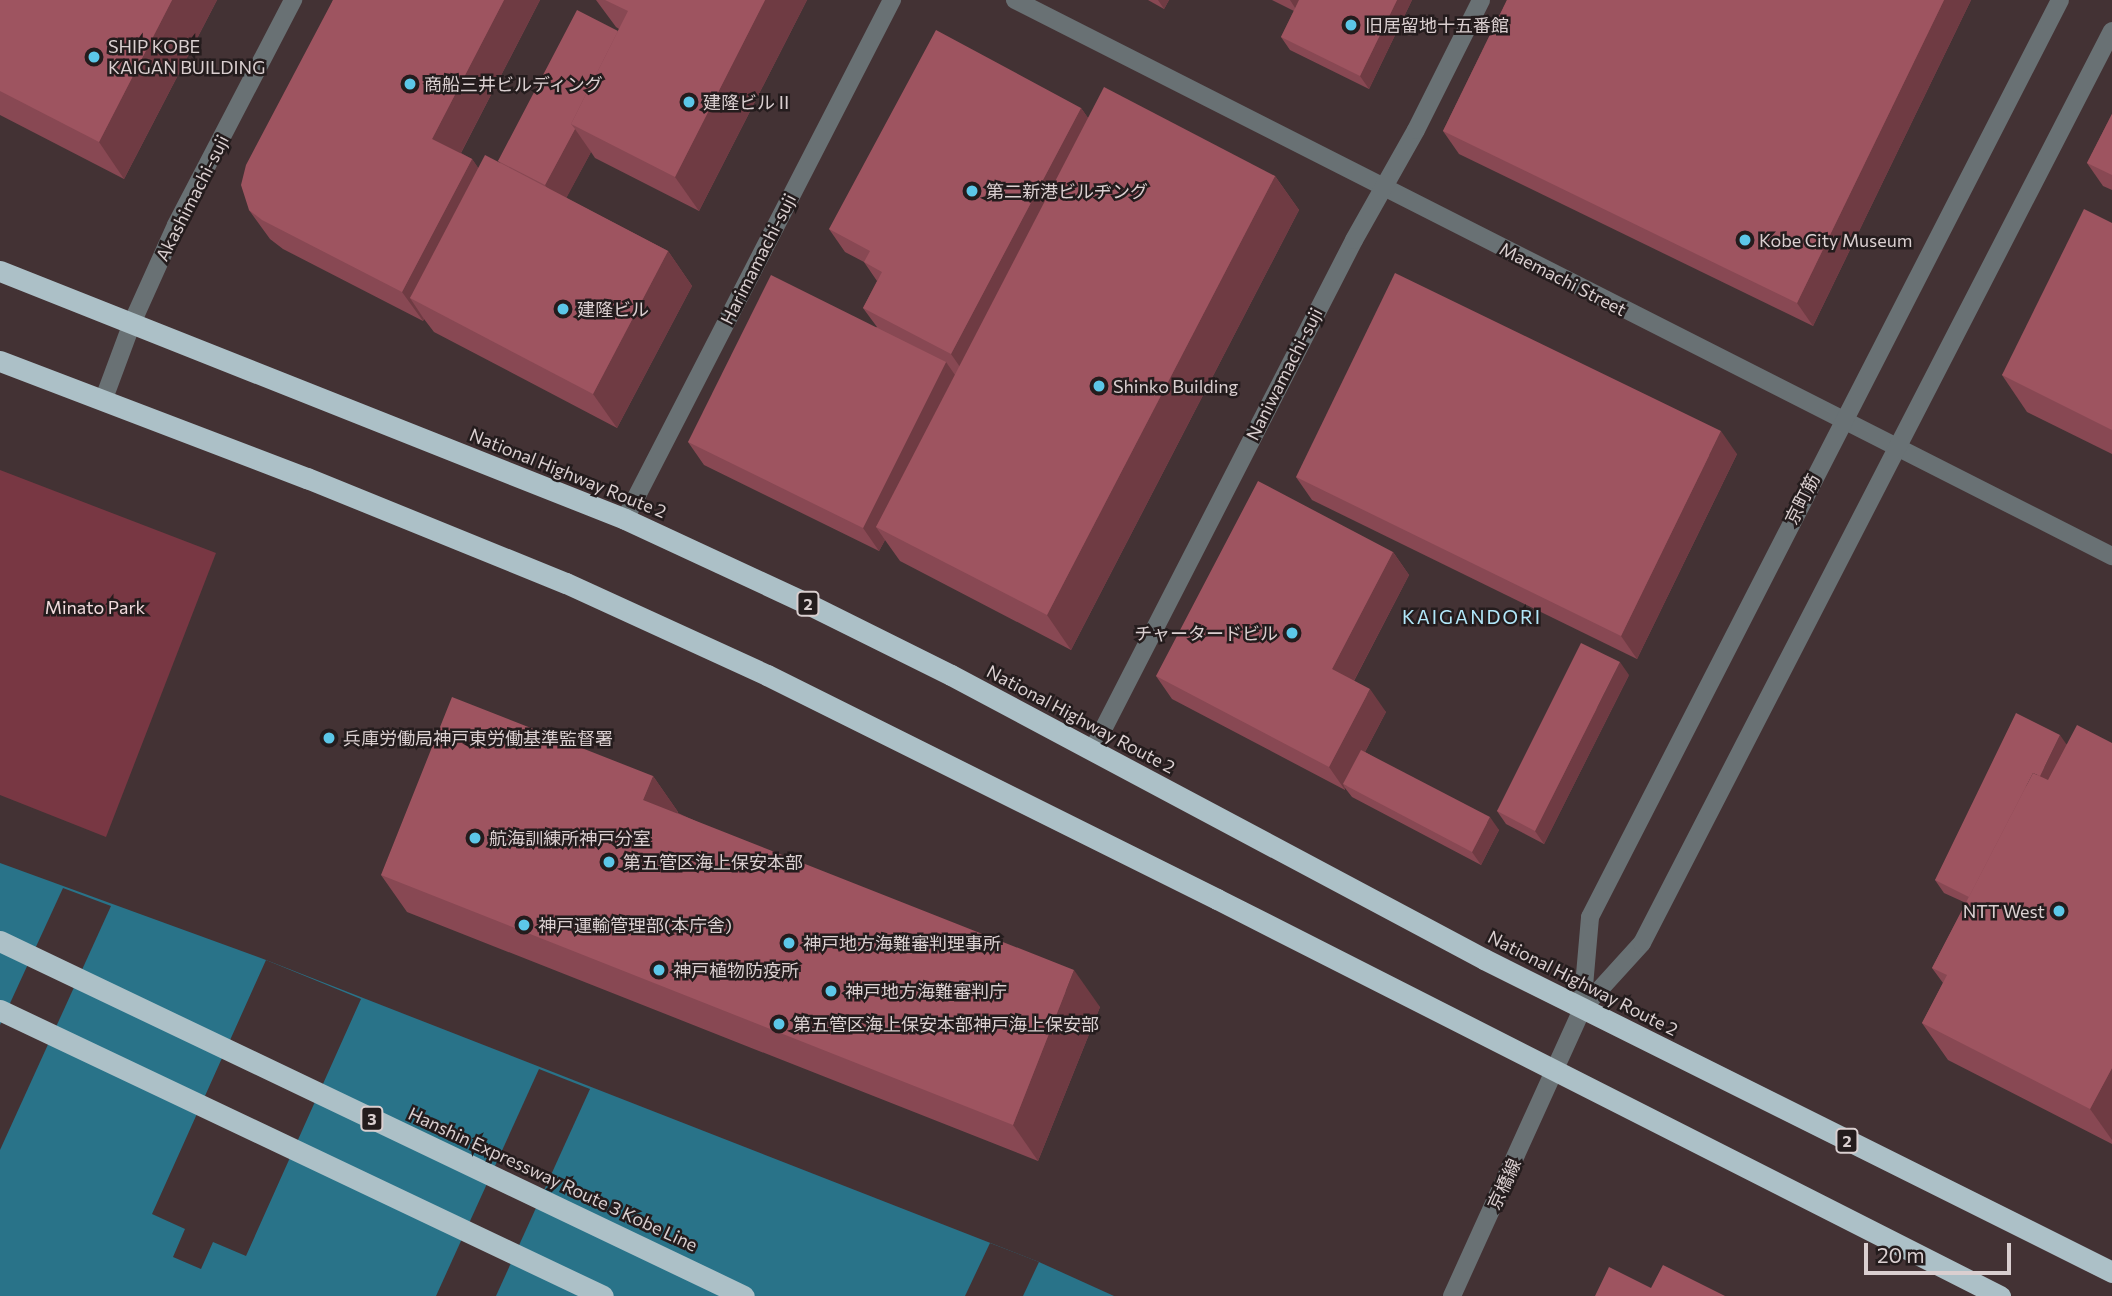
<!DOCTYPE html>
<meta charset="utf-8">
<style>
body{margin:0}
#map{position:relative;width:2112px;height:1296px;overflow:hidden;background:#433234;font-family:Commissioner,"Noto Sans JP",sans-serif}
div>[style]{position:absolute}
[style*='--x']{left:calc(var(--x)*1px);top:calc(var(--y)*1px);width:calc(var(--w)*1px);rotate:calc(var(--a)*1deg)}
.green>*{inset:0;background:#783743}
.water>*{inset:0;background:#297389}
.pier>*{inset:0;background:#433234}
.minor>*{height:18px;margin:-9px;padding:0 9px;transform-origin:9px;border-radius:9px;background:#697174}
.highway>*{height:21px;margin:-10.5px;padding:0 10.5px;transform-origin:10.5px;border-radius:10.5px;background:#acc0c7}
.wall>*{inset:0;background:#884853}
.shaded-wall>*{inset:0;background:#6f3b43}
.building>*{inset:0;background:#9e5460}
.dots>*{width:19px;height:19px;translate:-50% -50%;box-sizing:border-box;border:4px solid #241c1d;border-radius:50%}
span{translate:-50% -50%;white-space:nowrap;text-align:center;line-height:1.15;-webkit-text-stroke:5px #241c1d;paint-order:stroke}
.shield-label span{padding:2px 5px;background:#241c1d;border:2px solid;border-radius:5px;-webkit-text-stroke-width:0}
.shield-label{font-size:16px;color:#dacfd0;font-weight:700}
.poi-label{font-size:18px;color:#dacfd0}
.left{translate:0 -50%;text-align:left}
.right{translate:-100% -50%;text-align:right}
.street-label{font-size:18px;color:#dacfd0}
.park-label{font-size:18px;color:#f2dbdd}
.neighbourhood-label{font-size:19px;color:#b1e7f9;letter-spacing:2px}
.scale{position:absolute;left:1864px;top:1243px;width:147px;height:32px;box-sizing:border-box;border:4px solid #dacfd0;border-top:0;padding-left:9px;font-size:21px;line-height:24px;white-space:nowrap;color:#dacfd0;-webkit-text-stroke:5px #241c1d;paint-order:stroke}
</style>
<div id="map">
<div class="green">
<div style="clip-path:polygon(0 470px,216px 553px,106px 837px,0 795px)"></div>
</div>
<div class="water">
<div style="clip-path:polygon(0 863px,266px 960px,1039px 1262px,1114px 1296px,0 1296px)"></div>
</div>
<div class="pier">
<div style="clip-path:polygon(63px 888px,111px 906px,0 1150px,0 1025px)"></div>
<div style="clip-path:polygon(266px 960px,361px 999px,246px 1256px,213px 1242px,201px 1269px,173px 1257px,185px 1229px,152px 1214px)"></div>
<div style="clip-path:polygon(539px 1069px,590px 1089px,496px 1296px,436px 1296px)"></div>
<div style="clip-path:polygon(990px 1243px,1039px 1262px,1023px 1296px,965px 1296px)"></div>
</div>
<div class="minor">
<div style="--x:1015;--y:0;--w:1230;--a:26.88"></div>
<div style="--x:103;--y:401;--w:83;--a:-69.6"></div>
<div style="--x:132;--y:323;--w:107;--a:-65.8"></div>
<div style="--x:176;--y:225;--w:254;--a:-62.5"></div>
<div style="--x:625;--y:519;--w:584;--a:-62.78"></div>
<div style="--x:1092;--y:751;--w:574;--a:-62.85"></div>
<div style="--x:1354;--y:240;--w:126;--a:-60.6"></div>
<div style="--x:1416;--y:130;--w:145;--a:-63.4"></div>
<div style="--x:1582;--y:1009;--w:89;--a:-47.7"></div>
<div style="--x:1642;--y:943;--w:1026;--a:-62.74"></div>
<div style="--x:1452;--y:1296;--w:315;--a:-65.6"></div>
<div style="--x:1582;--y:1009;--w:92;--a:-85"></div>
<div style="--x:1590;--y:917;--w:1030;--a:-62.86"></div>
</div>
<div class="highway">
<div style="--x:0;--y:271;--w:672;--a:21.64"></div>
<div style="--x:625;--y:519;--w:195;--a:24.9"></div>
<div style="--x:802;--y:601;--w:166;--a:26.4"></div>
<div style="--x:951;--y:675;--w:604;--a:28.05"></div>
<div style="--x:1484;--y:959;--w:702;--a:26.49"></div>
<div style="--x:0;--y:361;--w:329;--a:20.9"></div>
<div style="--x:307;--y:478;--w:279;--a:22.1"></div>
<div style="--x:566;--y:583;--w:221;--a:24.6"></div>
<div style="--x:767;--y:675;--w:503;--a:26.46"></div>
<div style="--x:1217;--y:899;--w:878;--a:26.89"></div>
<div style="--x:0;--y:941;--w:824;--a:25.51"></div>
<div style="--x:0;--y:1010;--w:667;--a:25.37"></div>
</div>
<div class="wall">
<div style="clip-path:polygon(0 0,217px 0,124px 179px,0 115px)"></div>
<div style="clip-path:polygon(333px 0,540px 0,461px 153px,472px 159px,478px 168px,501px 164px,498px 161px,618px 31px,619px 29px,616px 27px,596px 0,807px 0,699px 211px,595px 158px,591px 152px,566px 198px,668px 251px,692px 286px,617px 428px,434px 332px,424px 319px,423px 321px,283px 249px,270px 239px,249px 210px)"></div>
<div style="clip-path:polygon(1148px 0,1169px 0,1164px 9px)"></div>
<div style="clip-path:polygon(1272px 0,1412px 0,1369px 89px,1290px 50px,1281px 37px,1294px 11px)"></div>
<div style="clip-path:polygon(1507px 0,1971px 0,1813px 326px,1459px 154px,1443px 131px)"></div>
<div style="clip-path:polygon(1081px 108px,1088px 118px,1275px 176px,1299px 210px,1071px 650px,900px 561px,885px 540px,879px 551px,704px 465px,688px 442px,877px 327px,863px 308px,877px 281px,864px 262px,845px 252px,829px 229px)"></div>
<div style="clip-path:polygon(2112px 114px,2112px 190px,2103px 186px,2087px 163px)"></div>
<div style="clip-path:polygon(2112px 223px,2112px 454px,2027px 412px,2002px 375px)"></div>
<div style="clip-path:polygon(1737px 454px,1637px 659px,1312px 500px,1296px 477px)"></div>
<div style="clip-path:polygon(1393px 552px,1409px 575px,1354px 681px,1386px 712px,1365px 752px,1499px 830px,1481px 865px,1352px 797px,1345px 788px,1345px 790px,1172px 699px,1156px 676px)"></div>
<div style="clip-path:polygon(1629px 675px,1544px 844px,1506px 824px,1497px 811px)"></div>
<div style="clip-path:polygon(2112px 743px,2112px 1144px,1948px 1060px,1922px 1023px,1943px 983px,1932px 968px,1966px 903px,1944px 893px,1935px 880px,2067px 744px)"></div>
<div style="clip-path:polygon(653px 776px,678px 812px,678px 813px,1100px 1007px,1038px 1161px,407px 912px,381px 875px)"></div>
</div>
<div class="shaded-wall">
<div style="clip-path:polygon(172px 0,217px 0,124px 179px,99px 142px)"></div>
<div style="clip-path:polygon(504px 0,540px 0,453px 168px,432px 139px)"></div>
<div style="clip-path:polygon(765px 0,807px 0,699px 211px,675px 177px)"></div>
<div style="clip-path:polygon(1158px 0,1169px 0,1164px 9px)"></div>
<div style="clip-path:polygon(1290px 0,1306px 0,1299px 14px)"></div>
<div style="clip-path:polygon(1397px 0,1412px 0,1369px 89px,1360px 76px)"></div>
<div style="clip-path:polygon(1944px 0,1971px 0,1813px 326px,1797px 303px)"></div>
<div style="clip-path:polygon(1081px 108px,1097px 131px,967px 377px,951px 354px)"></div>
<div style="clip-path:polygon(575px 129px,591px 152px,561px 208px,545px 185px)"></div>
<div style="clip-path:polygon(472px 159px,493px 189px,410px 298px,424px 319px,423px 321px,402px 292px)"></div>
<div style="clip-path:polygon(1275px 176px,1299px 210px,1071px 650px,1047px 615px)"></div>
<div style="clip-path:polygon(668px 251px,692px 286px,617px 428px,593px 394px)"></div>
<div style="clip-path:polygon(946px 362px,962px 385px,876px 527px,885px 540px,879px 551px,863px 528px)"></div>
<div style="clip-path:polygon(1721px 431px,1737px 454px,1637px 659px,1621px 636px)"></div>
<div style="clip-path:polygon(1393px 552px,1409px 575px,1348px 692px,1332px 669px)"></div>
<div style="clip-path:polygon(1620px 662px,1629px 675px,1544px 844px,1535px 831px)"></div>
<div style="clip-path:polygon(1370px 689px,1386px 712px,1347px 786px,1343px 784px,1345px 788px,1345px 790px,1329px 767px)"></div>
<div style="clip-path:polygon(2060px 735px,2069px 748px,1979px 901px)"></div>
<div style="clip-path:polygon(653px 776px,678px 812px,669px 836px,643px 800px)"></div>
<div style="clip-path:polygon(1490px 817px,1499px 830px,1481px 865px,1472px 852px)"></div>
<div style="clip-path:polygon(1074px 970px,1100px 1007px,1038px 1161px,1013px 1125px)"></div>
<div style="clip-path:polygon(2112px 1068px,2112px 1140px,2090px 1109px)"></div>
</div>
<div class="building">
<div style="clip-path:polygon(0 0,172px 0,99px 142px,0 91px)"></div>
<div style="clip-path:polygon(333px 0,504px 0,432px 139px,472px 159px,402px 292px,262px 220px,249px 210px,241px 185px,246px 165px)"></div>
<div style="clip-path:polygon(605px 0,765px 0,675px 177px,571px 124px,628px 11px)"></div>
<div style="clip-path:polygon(1299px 0,1397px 0,1360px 76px,1281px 37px)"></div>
<div style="clip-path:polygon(1507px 0,1944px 0,1797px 303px,1443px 131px)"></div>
<div style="clip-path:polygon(577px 10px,618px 31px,571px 124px,575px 129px,545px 185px,498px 161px)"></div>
<div style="clip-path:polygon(936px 30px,1081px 108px,951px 354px,863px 308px,882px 272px,864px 262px,870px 251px,829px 229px)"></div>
<div style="clip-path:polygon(1104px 87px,1275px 176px,1047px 615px,876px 527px)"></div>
<div style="clip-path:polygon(2112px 114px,2112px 175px,2087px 163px)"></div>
<div style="clip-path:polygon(485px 155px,668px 251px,593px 394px,410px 298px)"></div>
<div style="clip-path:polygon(2084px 209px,2112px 223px,2112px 430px,2002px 375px)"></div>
<div style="clip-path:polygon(1395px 273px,1721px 431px,1621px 636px,1296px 477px)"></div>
<div style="clip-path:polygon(771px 275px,946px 362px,863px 528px,688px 442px)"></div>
<div style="clip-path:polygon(1258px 481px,1393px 552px,1332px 669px,1370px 689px,1329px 767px,1156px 676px)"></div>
<div style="clip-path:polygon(1581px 643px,1620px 662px,1535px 831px,1497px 811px)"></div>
<div style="clip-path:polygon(452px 697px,653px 776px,643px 800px,1074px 970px,1013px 1125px,381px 875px)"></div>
<div style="clip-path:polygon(2016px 713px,2060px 735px,2040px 776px,2033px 773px,1969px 897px,1935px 880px)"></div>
<div style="clip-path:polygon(2077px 725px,2112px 743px,2112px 1068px,2090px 1109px,1922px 1023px,1947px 975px,1932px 968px,2033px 773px,2048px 780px)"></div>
<div style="clip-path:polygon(1361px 750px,1490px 817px,1472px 852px,1343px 784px)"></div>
<div style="clip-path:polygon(1663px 1265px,1725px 1296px,1595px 1296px,1609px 1267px,1651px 1288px)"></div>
</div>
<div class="dots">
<div style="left:1351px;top:25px;background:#5cc7e8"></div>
<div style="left:94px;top:57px;background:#5cc7e8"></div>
<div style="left:410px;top:84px;background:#5cc7e8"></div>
<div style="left:689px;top:102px;background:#5cc7e8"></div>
<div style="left:972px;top:191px;background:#5cc7e8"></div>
<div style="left:1745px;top:240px;background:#5cc7e8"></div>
<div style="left:563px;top:309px;background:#5cc7e8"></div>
<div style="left:1099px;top:386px;background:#5cc7e8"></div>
<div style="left:1292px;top:633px;background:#5cc7e8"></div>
<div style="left:329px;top:738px;background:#5cc7e8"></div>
<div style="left:475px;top:838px;background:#5cc7e8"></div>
<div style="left:609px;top:862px;background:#5cc7e8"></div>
<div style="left:2059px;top:911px;background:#5cc7e8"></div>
<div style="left:524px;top:925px;background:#5cc7e8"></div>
<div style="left:789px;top:943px;background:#5cc7e8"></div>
<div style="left:659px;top:970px;background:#5cc7e8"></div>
<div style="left:831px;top:991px;background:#5cc7e8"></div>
<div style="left:779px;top:1024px;background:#5cc7e8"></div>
</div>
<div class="shield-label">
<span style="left:808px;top:604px">2</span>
<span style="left:372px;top:1119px">3</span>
<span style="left:1847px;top:1141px">2</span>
</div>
<div class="poi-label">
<span class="left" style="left:1365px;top:25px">旧居留地十五番館</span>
<span class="left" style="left:108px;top:57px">SHIP KOBE<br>KAIGAN BUILDING</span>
<span class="left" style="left:424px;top:84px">商船三井ビルディング</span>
<span class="left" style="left:703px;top:102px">建隆ビルⅡ</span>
<span class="left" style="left:986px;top:191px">第二新港ビルヂング</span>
<span class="left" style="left:1759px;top:240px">Kobe City Museum</span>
<span class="left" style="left:577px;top:309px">建隆ビル</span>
<span class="left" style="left:1113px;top:386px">Shinko Building</span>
<span class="right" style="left:1278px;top:633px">チャータードビル</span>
<span class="left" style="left:343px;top:738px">兵庫労働局神戸東労働基準監督署</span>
<span class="left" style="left:489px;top:838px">航海訓練所神戸分室</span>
<span class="left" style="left:623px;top:862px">第五管区海上保安本部</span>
<span class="right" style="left:2045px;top:911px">NTT West</span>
<span class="left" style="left:538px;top:925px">神戸運輸管理部(本庁舎)</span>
<span class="left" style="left:803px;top:943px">神戸地方海難審判理事所</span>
<span class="left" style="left:673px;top:970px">神戸植物防疫所</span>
<span class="left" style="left:845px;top:991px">神戸地方海難審判庁</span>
<span class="left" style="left:793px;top:1024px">第五管区海上保安本部神戸海上保安部</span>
</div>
<div class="street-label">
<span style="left:192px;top:198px;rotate:-63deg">Akashimachi-suji</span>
<span style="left:758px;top:259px;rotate:-63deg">Harimamachi-suji</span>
<span style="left:1563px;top:279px;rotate:27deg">Maemachi Street</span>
<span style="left:1284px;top:374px;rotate:-63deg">Naniwamachi-suji</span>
<span style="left:568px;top:473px;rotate:22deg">National Highway Route 2</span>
<span style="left:1802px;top:499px;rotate:-63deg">京町筋</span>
<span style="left:1081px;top:719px;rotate:28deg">National Highway Route 2</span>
<span style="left:1583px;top:983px;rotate:27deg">National Highway Route 2</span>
<span style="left:553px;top:1179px;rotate:25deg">Hanshin Expressway Route 3 Kobe Line</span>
<span style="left:1504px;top:1184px;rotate:-65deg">京橋線</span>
</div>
<div class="park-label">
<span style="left:95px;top:607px">Minato Park</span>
</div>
<div class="neighbourhood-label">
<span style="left:1472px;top:617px">KAIGANDORI</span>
</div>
<div class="scale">20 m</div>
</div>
